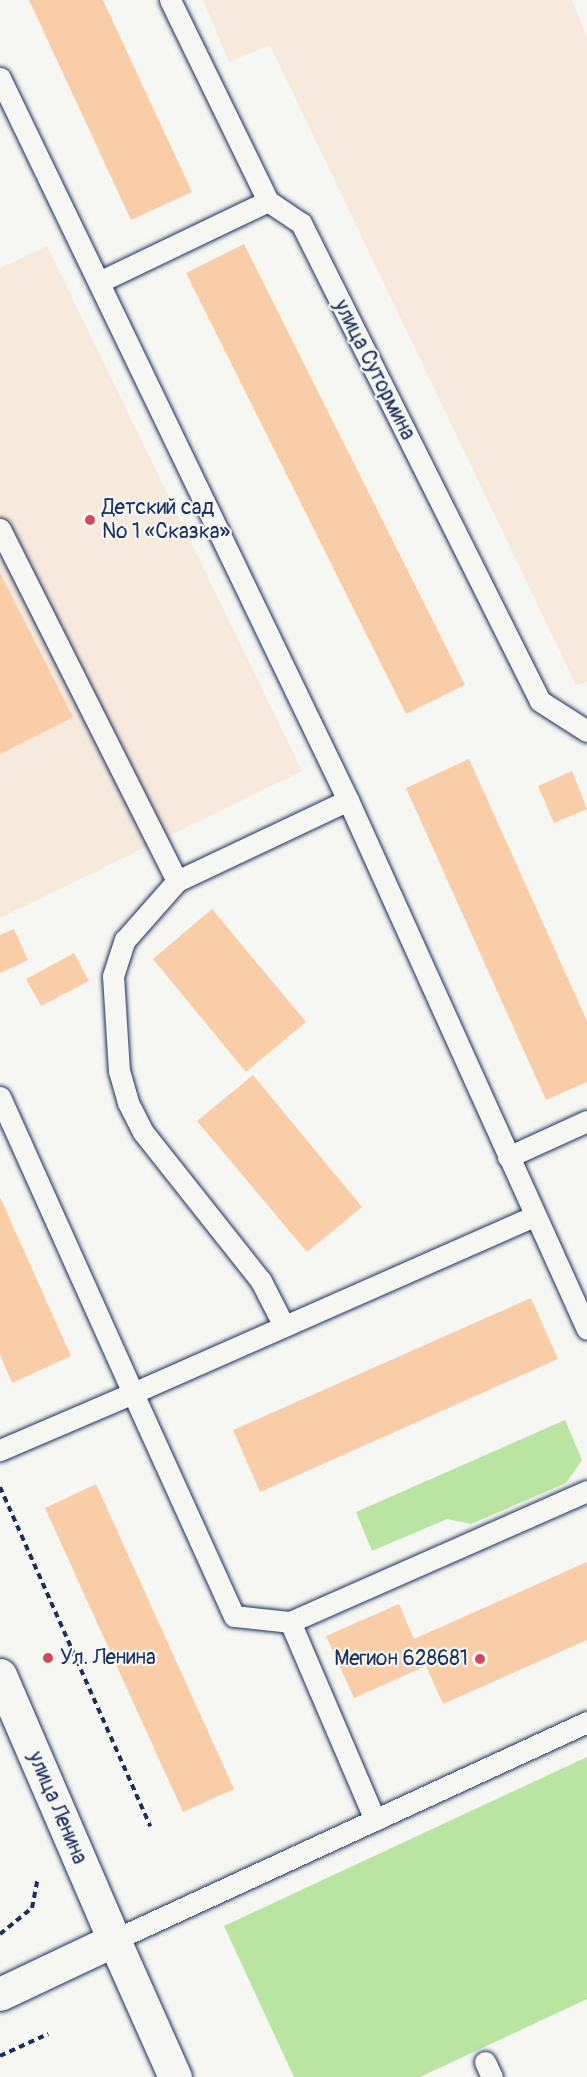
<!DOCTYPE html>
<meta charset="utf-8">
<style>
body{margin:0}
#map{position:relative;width:587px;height:2077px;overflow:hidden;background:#f6f6f2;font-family:Pangolin,sans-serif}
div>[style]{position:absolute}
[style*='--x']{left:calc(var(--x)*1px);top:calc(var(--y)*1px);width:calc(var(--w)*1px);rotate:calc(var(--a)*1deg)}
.built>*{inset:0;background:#f7eadc}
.green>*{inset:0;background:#b9e4a2}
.building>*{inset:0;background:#facda9}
.path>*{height:4px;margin-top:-2px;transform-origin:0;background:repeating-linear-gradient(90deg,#1b2f5e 0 6px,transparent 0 10.5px)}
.roads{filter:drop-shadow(0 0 2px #1b2f5e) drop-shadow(0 0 2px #1b2f5e)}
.lane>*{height:21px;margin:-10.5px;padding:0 10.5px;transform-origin:10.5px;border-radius:10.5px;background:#f6f6f2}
.street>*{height:33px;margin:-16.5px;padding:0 16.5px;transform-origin:16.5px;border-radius:16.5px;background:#f6f6f2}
.secondary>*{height:33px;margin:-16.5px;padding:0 16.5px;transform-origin:16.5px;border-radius:16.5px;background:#f6f6f2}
.dots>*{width:16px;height:16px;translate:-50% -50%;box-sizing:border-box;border:3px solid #f6f6f2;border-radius:50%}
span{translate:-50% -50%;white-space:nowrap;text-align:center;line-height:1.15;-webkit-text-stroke:4.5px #f6f6f2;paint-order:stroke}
.street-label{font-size:21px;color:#1b2f5e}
.poi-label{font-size:21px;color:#1b2f5e}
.left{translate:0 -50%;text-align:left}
.right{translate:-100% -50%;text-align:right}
</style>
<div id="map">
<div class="built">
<div style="clip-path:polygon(203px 0,572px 0,587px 38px,587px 682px,576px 685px,270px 45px,229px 62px)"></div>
<div style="clip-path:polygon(47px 246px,302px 771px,0 918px,0 268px)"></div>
</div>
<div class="green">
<div style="clip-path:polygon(565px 1420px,582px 1460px,566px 1483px,471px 1524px,447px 1519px,372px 1551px,356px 1512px)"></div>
<div style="clip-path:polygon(587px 1757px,587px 1999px,420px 2077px,294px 2077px,224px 1926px)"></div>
</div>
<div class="building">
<div style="clip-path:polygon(29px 0,103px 0,192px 192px,131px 220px)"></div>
<div style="clip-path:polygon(244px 244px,465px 685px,406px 714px,186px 273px)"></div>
<div style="clip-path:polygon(0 573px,73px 717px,0 754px)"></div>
<div style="clip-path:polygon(469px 759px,587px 1021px,587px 1082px,546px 1100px,406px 788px)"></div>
<div style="clip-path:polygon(572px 771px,587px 809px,554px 823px,538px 786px)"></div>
<div style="clip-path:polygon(212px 909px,306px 1022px,246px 1072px,153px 959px)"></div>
<div style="clip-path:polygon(14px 929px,28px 960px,0 973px,0 935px)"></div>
<div style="clip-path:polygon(74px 953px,89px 981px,41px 1006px,26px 979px)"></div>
<div style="clip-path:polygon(253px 1075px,362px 1207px,307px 1252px,197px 1121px)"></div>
<div style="clip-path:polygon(0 1197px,71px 1356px,12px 1383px,0 1355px)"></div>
<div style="clip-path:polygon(531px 1298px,558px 1359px,260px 1492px,233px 1430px)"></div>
<div style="clip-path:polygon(96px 1484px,234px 1789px,183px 1812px,45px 1508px)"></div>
<div style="clip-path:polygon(587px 1562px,587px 1640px,443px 1704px,426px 1666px,354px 1698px,326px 1636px,399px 1604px,414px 1639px)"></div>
</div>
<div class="path">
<div style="--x:0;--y:1487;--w:371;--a:66.1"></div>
<div style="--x:0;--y:1934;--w:41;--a:-39.1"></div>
<div style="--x:32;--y:1908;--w:31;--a:-79"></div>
<div style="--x:0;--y:2056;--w:53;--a:-24.6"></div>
</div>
<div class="roads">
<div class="lane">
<div style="--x:170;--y:0;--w:224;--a:64"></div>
<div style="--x:268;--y:201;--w:40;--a:34"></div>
<div style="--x:301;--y:223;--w:534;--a:63.43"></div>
<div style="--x:540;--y:701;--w:56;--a:32.6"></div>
<div style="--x:0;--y:78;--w:801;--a:64.27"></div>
<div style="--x:348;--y:800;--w:580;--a:65.69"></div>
<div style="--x:99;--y:282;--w:187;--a:-25.6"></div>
<div style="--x:0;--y:529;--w:394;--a:63.3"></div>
<div style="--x:0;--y:1097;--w:325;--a:65.8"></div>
<div style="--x:133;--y:1393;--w:145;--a:156.8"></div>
<div style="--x:508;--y:1157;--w:87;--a:-24.5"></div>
<div style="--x:284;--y:1326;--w:51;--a:-117.1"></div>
<div style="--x:261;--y:1281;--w:190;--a:-128.4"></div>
<div style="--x:143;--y:1132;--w:34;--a:-117"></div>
<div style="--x:128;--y:1102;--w:32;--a:-106"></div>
<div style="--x:119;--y:1071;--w:95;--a:-93.6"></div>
<div style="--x:113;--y:976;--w:38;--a:-72"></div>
<div style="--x:125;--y:940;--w:79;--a:-48.6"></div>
<div style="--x:177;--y:881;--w:189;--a:-25.3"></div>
<div style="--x:290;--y:1622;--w:56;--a:-173.9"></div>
<div style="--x:234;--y:1616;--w:245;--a:-114.4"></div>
<div style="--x:133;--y:1393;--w:438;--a:-23.8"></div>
<div style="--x:375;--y:1820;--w:215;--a:-113.2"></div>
<div style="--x:290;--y:1622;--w:325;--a:-23.8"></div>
<div style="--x:114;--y:1940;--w:521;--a:-24.74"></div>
<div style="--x:485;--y:2062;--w:17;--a:65"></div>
</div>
<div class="street">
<div style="--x:114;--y:1940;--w:150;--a:66"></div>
</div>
<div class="secondary">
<div style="--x:0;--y:1675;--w:288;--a:66.7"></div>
<div style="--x:114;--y:1940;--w:126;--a:154.7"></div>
</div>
</div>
<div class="dots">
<div style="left:90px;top:520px;background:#d1495b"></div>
<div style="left:48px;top:1658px;background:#d1495b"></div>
<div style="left:480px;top:1659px;background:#d1495b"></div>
</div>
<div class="street-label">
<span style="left:374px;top:370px;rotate:63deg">улица Сутормина</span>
<span style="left:57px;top:1808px;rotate:67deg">улица Ленина</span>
</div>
<div class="poi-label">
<span class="left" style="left:102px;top:520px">Детский сад<br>№ 1 «Сказка»</span>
<span class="left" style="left:60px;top:1658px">Ул. Ленина</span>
<span class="right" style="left:468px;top:1659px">Мегион 628681</span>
</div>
</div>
